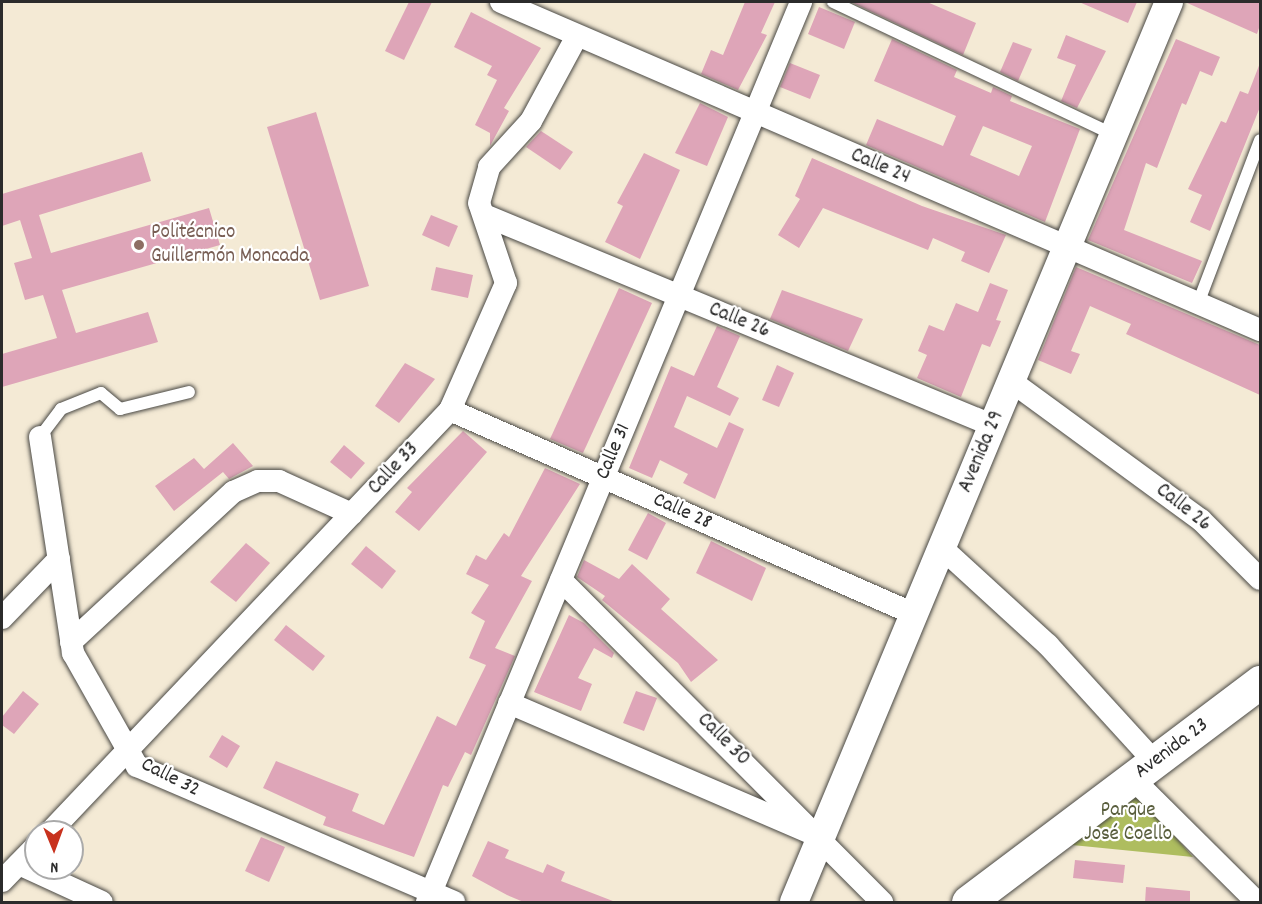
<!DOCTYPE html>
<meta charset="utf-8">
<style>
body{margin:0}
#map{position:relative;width:1262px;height:904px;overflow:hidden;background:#f4ead5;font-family:Dekko,sans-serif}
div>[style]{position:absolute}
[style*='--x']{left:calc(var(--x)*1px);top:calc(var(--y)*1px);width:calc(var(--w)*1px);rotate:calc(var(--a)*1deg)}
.green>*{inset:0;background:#aebd5f}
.building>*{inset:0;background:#dea5b8}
.roads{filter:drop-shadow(0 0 2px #494844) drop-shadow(0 0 2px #494844)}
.service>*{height:12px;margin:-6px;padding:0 6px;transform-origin:6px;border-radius:6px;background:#fff}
.minor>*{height:22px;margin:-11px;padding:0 11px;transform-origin:11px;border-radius:11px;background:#fff}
.tertiary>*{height:28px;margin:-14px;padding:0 14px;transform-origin:14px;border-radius:14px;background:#fff}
.secondary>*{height:33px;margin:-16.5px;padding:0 16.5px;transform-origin:16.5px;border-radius:16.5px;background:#fff}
.dots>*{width:16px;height:16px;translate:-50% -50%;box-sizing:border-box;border:3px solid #fff;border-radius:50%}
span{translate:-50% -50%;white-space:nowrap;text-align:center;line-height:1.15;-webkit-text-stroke:4.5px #fff;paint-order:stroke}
.street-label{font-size:21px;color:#2b2b2b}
.education-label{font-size:21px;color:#785e54}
.left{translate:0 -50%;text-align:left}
.park-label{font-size:21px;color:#595e3d}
.frame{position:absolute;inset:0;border:3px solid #2b2b2b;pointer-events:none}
.north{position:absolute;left:24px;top:820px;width:60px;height:60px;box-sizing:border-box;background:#fff;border:2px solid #aaa;border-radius:50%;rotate:179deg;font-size:16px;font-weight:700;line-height:24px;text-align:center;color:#2b2b2b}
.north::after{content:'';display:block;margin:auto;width:21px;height:27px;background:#c8321e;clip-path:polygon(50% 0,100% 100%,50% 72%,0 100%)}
</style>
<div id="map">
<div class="green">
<div style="clip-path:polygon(1131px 787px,1193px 857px,1062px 844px)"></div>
</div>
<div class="building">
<div style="clip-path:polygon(409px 2px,432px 2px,404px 60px,385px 51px)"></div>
<div style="clip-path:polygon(745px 2px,775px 2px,761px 33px,767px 35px,738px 90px,701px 74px,711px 50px,723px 55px)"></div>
<div style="clip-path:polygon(851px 2px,927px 2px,976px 23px,963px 55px)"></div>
<div style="clip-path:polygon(1079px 2px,1137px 2px,1128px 23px)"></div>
<div style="clip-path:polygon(1185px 2px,1260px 2px,1260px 25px,1257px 34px)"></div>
<div style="clip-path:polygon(819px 7px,855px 22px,844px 49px,808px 34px)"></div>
<div style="clip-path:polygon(471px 12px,541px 48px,504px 108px,509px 111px,490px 146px,490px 133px,475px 125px,497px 80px,487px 75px,492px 66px,454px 47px)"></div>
<div style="clip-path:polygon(1066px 35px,1106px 51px,1077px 108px,1061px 101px,1076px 65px,1057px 58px)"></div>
<div style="clip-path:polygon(evenodd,892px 39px,957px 70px,954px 77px,991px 93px,993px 87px,1012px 96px,1010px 101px,1080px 129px,1045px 222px,866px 145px,877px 119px,943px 146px,956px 116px,874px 81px,892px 39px,983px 126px,1032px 146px,1019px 176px,970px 155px,983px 126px)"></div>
<div style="clip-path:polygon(1176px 39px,1220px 57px,1212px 76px,1200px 71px,1186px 105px,1182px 103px,1157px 168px,1146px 163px,1124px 230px,1202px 261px,1192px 283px,1088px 240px)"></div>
<div style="clip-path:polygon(1013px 42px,1032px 49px,1018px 81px,1000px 72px)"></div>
<div style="clip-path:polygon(790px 63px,820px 75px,810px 99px,780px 87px)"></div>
<div style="clip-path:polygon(1260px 63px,1260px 107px,1210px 231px,1190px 222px,1202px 195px,1188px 189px,1221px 121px,1226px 123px,1240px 91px,1248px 94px)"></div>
<div style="clip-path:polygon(700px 103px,728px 117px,707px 166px,675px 153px)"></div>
<div style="clip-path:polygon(316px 112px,369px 286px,320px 300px,267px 127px)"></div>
<div style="clip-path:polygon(541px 131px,573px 152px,560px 170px,526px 147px)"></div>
<div style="clip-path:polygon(142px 152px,151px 181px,39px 215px,51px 253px,209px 208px,220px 245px,62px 290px,76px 333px,148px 312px,158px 342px,2px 387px,2px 354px,57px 338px,43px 295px,25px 300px,14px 263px,32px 258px,20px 220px,2px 226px,2px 194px)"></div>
<div style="clip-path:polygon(644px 153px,680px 170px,640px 259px,605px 242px,623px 206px,617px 203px)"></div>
<div style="clip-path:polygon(812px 158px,922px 206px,1006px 235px,989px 273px,961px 261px,965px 252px,933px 238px,928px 250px,823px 208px,799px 248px,778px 235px,800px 199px,795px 196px)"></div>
<div style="clip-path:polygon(431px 215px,458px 226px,449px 247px,422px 235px)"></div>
<div style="clip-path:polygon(436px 267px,473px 275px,468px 298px,431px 290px)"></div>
<div style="clip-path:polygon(1076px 267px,1260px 345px,1260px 395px,1126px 334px,1131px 324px,1090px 306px,1071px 351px,1080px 354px,1071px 374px,1038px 360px)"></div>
<div style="clip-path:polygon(990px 283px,1008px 290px,996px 320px,1001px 321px,990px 347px,982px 344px,961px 397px,917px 378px,927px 355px,918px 351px,929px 325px,944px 331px,956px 303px,978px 312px)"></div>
<div style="clip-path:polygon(619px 288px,652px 303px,583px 453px,550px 439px)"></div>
<div style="clip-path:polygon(782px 290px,863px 319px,848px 351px,770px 319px)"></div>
<div style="clip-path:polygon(717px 326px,740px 336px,717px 387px,739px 398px,730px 416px,687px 396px,674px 427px,717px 448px,729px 422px,744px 429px,715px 499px,683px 483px,688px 474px,660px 460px,652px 478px,629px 468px,671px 366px,694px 376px)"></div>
<div style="clip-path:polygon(405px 363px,435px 379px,399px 423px,375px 406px)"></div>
<div style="clip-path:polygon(777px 365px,794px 373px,779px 407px,762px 400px)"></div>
<div style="clip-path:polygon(463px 431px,487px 452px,419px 531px,395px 512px,412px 492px,407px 488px)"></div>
<div style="clip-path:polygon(233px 443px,253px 466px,229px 479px,223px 472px,174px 511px,155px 486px,194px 458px,204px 469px)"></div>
<div style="clip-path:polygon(344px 445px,365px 463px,351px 479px,330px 462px)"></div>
<div style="clip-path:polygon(545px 468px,580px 484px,521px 576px,532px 581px,495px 648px,515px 656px,471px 755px,465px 752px,448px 787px,443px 785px,414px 857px,323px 825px,326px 817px,263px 788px,276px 761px,359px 794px,352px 811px,384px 825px,437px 716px,456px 726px,486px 665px,469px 658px,485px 621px,471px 613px,489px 585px,466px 574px,476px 555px,486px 560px,504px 533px,509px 537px)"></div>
<div style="clip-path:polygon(648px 513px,666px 523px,647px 560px,628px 550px)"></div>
<div style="clip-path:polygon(711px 541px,766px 568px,752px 601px,696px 573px)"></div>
<div style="clip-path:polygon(246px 543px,270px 563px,236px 602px,210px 582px)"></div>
<div style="clip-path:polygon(366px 546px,396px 571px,382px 589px,351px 564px)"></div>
<div style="clip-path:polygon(584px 560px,619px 579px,632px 564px,670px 599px,661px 609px,718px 660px,691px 682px,678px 663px,602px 600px,605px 596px,577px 577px)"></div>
<div style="clip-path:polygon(569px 615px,584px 623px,614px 653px,612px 658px,594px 648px,578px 678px,592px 684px,581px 711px,534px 692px)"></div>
<div style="clip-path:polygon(286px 625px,325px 656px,313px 671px,274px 640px)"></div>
<div style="clip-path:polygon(23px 691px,39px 704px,14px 734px,2px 725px,2px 717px)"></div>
<div style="clip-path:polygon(636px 691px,657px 698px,644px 731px,623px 723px)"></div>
<div style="clip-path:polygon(222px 735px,240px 746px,227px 768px,209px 757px)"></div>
<div style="clip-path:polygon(261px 837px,285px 847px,269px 882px,245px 871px)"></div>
<div style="clip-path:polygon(488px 841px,509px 850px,505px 858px,543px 873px,547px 864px,565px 872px,561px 881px,618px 903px,526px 903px,507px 895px,472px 876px)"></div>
<div style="clip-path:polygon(1075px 860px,1125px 865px,1123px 883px,1073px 878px)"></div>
<div style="clip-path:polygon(1146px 887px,1190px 891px,1190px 903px,1145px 903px)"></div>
</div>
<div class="roads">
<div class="service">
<div style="--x:833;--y:2;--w:311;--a:25.3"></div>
<div style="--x:1199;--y:301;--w:172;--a:-69.2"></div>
<div style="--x:40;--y:437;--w:35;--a:-53"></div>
<div style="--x:61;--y:409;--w:43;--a:-21.8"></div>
<div style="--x:101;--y:393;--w:25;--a:40"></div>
<div style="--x:120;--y:409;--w:71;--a:-13.8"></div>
</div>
<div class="minor">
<div style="--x:501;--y:2;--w:827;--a:23.37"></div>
<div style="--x:484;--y:215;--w:552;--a:22.48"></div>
<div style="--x:1011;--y:381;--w:235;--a:36.2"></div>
<div style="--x:1201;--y:520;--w:83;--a:45"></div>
<div style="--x:450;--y:410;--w:507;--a:23.73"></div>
<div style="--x:40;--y:437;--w:219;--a:81.3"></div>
<div style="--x:73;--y:653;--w:130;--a:60.5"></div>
<div style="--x:137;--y:766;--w:345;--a:23.2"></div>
<div style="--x:942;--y:548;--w:144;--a:42.5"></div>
<div style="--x:1048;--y:645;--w:157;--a:47.6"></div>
<div style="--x:561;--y:580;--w:455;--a:45.1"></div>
<div style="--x:2;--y:618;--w:82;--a:-46"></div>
<div style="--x:71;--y:642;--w:221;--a:-42.8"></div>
<div style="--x:233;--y:492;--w:27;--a:-24"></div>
<div style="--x:258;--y:481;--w:21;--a:0"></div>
<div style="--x:279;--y:481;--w:80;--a:24.3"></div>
<div style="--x:509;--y:703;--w:326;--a:23.3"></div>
<div style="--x:1132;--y:778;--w:176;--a:44.8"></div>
<div style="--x:50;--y:832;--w:581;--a:-46.53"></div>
<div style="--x:450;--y:410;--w:139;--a:-66.2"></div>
<div style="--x:506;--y:283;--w:84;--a:-108.6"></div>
<div style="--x:479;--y:203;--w:37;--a:-74"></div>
<div style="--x:489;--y:167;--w:62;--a:-47.6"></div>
<div style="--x:531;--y:121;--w:97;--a:-61.6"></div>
<div style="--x:19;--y:864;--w:91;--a:24.6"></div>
<div style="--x:2;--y:881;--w:49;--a:-45.8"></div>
<div style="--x:427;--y:902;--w:975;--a:-67.43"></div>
</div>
<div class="tertiary">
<div style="--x:794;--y:902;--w:975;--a:-67.38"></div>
</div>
<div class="secondary">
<div style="--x:968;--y:902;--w:366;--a:-37"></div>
</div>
</div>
<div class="dots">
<div style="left:139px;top:245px;background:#8d6e63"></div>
</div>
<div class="street-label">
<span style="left:880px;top:167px;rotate:23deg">Calle 24</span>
<span style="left:739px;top:321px;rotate:22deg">Calle 26</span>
<span style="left:614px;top:452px;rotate:-67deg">Calle 31</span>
<span style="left:982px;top:452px;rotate:-67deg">Avenida 29</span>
<span style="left:394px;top:469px;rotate:-47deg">Calle 33</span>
<span style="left:1183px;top:508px;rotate:38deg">Calle 26</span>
<span style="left:682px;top:512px;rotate:24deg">Calle 28</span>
<span style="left:723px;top:740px;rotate:45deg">Calle 30</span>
<span style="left:1172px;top:749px;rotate:-37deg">Avenida 23</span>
<span style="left:170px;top:778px;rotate:27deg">Calle 32</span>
</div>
<div class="education-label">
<span class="left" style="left:151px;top:245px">Politécnico<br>Guillermón Moncada</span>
</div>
<div class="park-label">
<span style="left:1128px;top:823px">Parque<br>José Coello</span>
</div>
<div class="frame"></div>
<div class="north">N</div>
</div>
